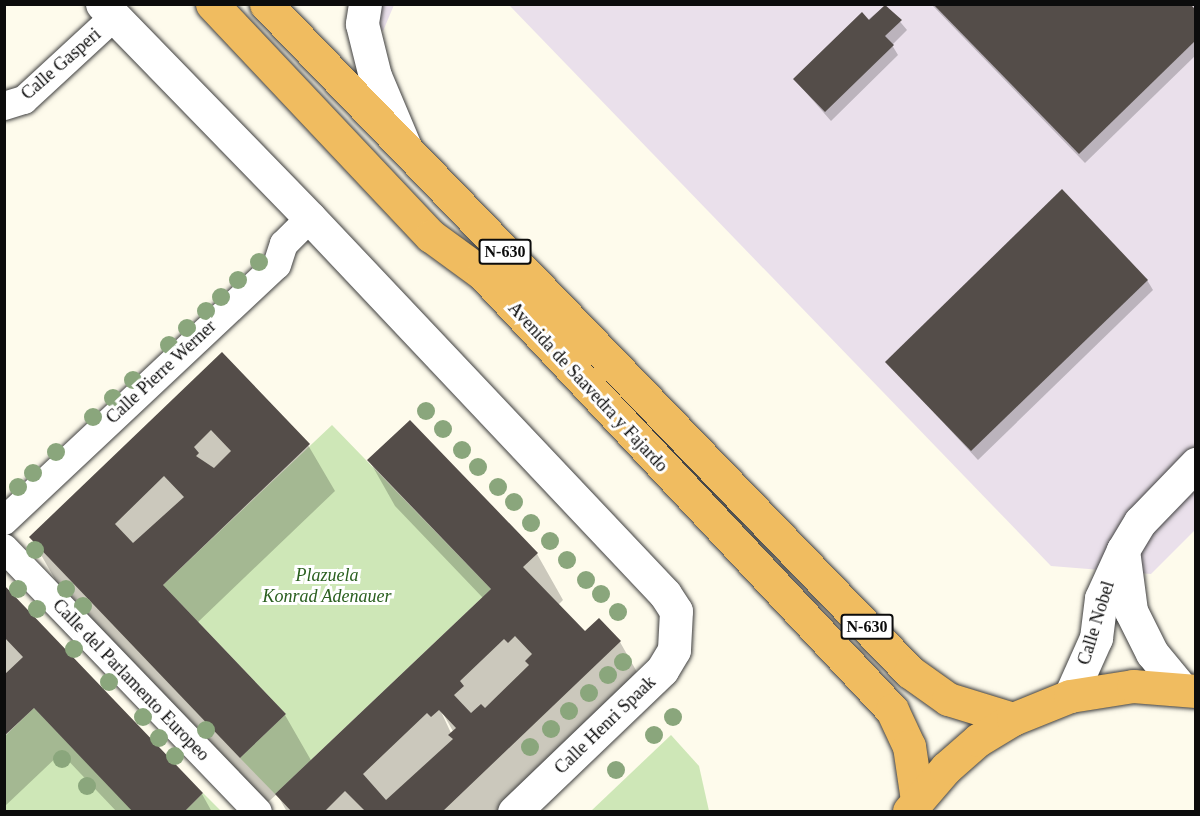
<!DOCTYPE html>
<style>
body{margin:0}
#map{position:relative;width:1200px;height:816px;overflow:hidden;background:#fefbec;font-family:Georgia,serif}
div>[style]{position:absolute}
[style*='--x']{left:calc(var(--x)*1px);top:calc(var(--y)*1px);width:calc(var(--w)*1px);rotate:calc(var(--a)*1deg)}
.industrial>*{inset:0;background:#eae0eb}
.green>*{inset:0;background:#cee7b7}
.shadow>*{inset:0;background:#0003}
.building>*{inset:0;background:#544d49}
.roads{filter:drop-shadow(0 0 2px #3f3f3f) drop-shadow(0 0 2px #3f3f3f)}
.pedestrian>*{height:28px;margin:-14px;padding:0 14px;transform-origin:14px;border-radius:14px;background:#fff}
.minor>*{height:33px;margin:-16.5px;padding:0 16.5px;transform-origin:16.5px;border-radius:16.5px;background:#fff}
.trunk>*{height:33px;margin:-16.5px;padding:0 16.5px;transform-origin:16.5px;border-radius:16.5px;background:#f0bc60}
.trees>*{width:18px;height:18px;margin:-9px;border-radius:50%;background:#8aa67c}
span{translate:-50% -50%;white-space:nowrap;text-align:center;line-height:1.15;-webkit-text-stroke:6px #fff;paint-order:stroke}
.shield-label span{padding:2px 4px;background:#fff;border:2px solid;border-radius:4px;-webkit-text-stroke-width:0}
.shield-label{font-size:16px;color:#0c0c0c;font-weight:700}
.street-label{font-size:18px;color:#0c0c0c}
.park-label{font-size:18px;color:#2b6020;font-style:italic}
.frame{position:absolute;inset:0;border:6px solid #0c0c0c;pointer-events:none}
</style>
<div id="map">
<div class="industrial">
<div style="clip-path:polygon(358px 5px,394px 5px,383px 31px)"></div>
<div style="clip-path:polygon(509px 5px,1195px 5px,1195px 530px,1151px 574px,1051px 566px)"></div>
</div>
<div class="green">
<div style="clip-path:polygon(332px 425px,491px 589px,275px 794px,240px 758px,286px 714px,163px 585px)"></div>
<div style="clip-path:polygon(34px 708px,133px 811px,5px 812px,5px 736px)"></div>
<div style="clip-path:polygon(671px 735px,699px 766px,709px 811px,591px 811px)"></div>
<div style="clip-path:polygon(203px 793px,221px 811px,184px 812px)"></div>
</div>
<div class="shadow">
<div style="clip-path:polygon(931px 4px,1188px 4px,1196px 12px,1196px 55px,1085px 163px)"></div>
<div style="clip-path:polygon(886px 5px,907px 30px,892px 45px,898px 55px,831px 121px,795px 80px)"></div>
<div style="clip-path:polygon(1147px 280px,1153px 290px,978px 460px,887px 362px)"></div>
<div style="clip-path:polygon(evenodd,222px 354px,308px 445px,335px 491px,197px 623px,285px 715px,312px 762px,483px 598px,395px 506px,369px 460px,537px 554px,563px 600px,558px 605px,585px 633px,620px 642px,646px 688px,516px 812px,287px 812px,277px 794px,267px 803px,57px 583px,31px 537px,222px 354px,437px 703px,454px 733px,451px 733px,437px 703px)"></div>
<div style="clip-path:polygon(4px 587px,202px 794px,212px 812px,117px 812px,61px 753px,4px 807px)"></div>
</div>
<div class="building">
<div style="clip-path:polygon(933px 4px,1190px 4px,1196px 10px,1196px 40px,1079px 154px)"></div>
<div style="clip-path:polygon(885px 5px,902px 20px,885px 36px,894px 45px,825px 112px,793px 79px,862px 12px,869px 20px)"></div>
<div style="clip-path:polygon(1062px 189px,1148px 280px,971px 451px,885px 362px)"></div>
<div style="clip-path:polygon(evenodd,222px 352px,310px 444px,163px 585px,286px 714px,240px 758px,29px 537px,222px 352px,211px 430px,231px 451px,214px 468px,196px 456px,199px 453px,194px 447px,211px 430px,222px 352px,164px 476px,184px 497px,133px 543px,115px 524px,164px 476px)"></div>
<div style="clip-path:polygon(evenodd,410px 420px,538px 553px,523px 567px,585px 631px,599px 618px,621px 641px,442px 812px,366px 812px,345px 791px,324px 812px,292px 812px,275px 794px,491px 589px,367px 460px,410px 420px,515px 636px,532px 654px,525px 661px,529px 665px,485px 708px,481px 704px,471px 713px,454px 695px,464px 686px,460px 681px,504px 639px,508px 643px,515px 636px,410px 420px,439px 710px,456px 728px,448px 735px,453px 739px,386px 800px,363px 774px,427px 713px,431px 717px,439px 710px)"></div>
<div style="clip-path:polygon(4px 585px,203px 793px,184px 812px,133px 812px,34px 708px,4px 736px,4px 675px,23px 657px,4px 637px)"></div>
</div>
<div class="roads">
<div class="pedestrian">
<div style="--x:4;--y:106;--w:21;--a:-17"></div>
<div style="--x:24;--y:100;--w:122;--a:-42.7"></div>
<div style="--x:4;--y:521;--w:374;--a:-43.2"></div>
<div style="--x:277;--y:265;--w:22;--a:-72"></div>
<div style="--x:284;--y:244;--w:37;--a:-45"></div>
<div style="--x:4;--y:548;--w:366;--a:46.1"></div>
</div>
<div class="minor">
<div style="--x:102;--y:4;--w:298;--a:45.8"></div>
<div style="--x:310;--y:218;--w:517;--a:46.65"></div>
<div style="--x:665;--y:594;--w:20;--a:57"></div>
<div style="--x:676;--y:611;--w:39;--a:93"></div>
<div style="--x:674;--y:650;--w:23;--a:121"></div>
<div style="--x:662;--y:670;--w:205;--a:136.2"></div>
<div style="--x:365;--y:4;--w:20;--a:99"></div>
<div style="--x:362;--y:24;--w:54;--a:76"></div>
<div style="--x:375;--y:76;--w:77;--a:67.1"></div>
<div style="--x:1123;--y:550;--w:62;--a:82.5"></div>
<div style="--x:1131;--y:611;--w:47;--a:63.4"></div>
<div style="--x:1152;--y:653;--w:45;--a:50.4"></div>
<div style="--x:1070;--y:696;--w:64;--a:-65.9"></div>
<div style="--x:1096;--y:638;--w:40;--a:-82.9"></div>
<div style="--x:1101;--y:598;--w:53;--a:-65.4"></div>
<div style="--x:1123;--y:550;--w:33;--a:-59"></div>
<div style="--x:1140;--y:522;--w:81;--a:-46"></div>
</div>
<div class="trunk">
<div style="--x:212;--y:4;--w:319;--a:46.7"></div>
<div style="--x:431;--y:236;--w:64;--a:36.2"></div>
<div style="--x:483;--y:274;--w:598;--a:46.83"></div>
<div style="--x:892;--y:710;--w:40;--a:65"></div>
<div style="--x:909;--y:746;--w:55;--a:81.6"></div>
<div style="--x:266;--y:4;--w:928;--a:46.05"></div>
<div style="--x:910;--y:672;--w:47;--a:35.4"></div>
<div style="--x:948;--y:699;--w:68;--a:17.1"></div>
<div style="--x:909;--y:811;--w:57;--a:-49.3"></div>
<div style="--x:946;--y:768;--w:43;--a:-41.2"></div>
<div style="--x:978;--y:740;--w:41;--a:-31"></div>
<div style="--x:1013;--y:719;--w:61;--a:-22"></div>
<div style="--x:1070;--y:696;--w:64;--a:-9"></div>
<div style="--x:1133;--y:686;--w:63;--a:4.5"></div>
</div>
</div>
<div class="trees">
<div style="left:259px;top:262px"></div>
<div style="left:238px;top:280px"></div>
<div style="left:221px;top:297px"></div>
<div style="left:206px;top:311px"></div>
<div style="left:187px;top:328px"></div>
<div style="left:169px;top:345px"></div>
<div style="left:133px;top:380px"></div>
<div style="left:113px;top:398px"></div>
<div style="left:426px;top:411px"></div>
<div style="left:93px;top:417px"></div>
<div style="left:443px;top:429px"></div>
<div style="left:462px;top:450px"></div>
<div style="left:56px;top:452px"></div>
<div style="left:478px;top:467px"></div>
<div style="left:33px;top:473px"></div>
<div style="left:18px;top:487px"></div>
<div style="left:498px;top:487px"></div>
<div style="left:514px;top:502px"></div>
<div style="left:531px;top:523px"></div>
<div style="left:550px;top:541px"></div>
<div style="left:35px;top:550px"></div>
<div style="left:567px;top:560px"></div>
<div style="left:586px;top:580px"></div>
<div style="left:18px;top:589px"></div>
<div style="left:66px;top:589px"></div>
<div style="left:601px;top:594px"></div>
<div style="left:83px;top:606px"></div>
<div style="left:37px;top:609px"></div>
<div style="left:618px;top:612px"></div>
<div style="left:74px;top:649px"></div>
<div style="left:623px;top:662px"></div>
<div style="left:608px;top:675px"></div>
<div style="left:109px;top:682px"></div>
<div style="left:589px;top:693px"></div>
<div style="left:569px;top:711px"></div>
<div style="left:143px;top:717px"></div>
<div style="left:673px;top:717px"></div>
<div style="left:551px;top:729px"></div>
<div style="left:206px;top:730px"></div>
<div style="left:654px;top:735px"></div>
<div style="left:159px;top:738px"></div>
<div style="left:530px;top:747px"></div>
<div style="left:175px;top:756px"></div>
<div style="left:62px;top:759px"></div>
<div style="left:616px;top:770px"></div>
<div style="left:87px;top:786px"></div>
</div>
<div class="shield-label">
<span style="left:505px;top:252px">N-630</span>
<span style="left:867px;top:627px">N-630</span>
</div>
<div class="street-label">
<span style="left:61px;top:64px;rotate:-41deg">Calle Gasperi</span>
<span style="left:161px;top:372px;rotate:-43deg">Calle Pierre Werner</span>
<span style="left:588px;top:387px;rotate:47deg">Avenida de Saavedra y Fajardo</span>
<span style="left:1096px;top:623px;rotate:-73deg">Calle Nobel</span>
<span style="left:131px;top:680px;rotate:46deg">Calle del Parlamento Europeo</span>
<span style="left:605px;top:725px;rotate:-44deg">Calle Henri Spaak</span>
</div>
<div class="park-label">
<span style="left:327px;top:586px">Plazuela<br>Konrad Adenauer</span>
</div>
<div class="frame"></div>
</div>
